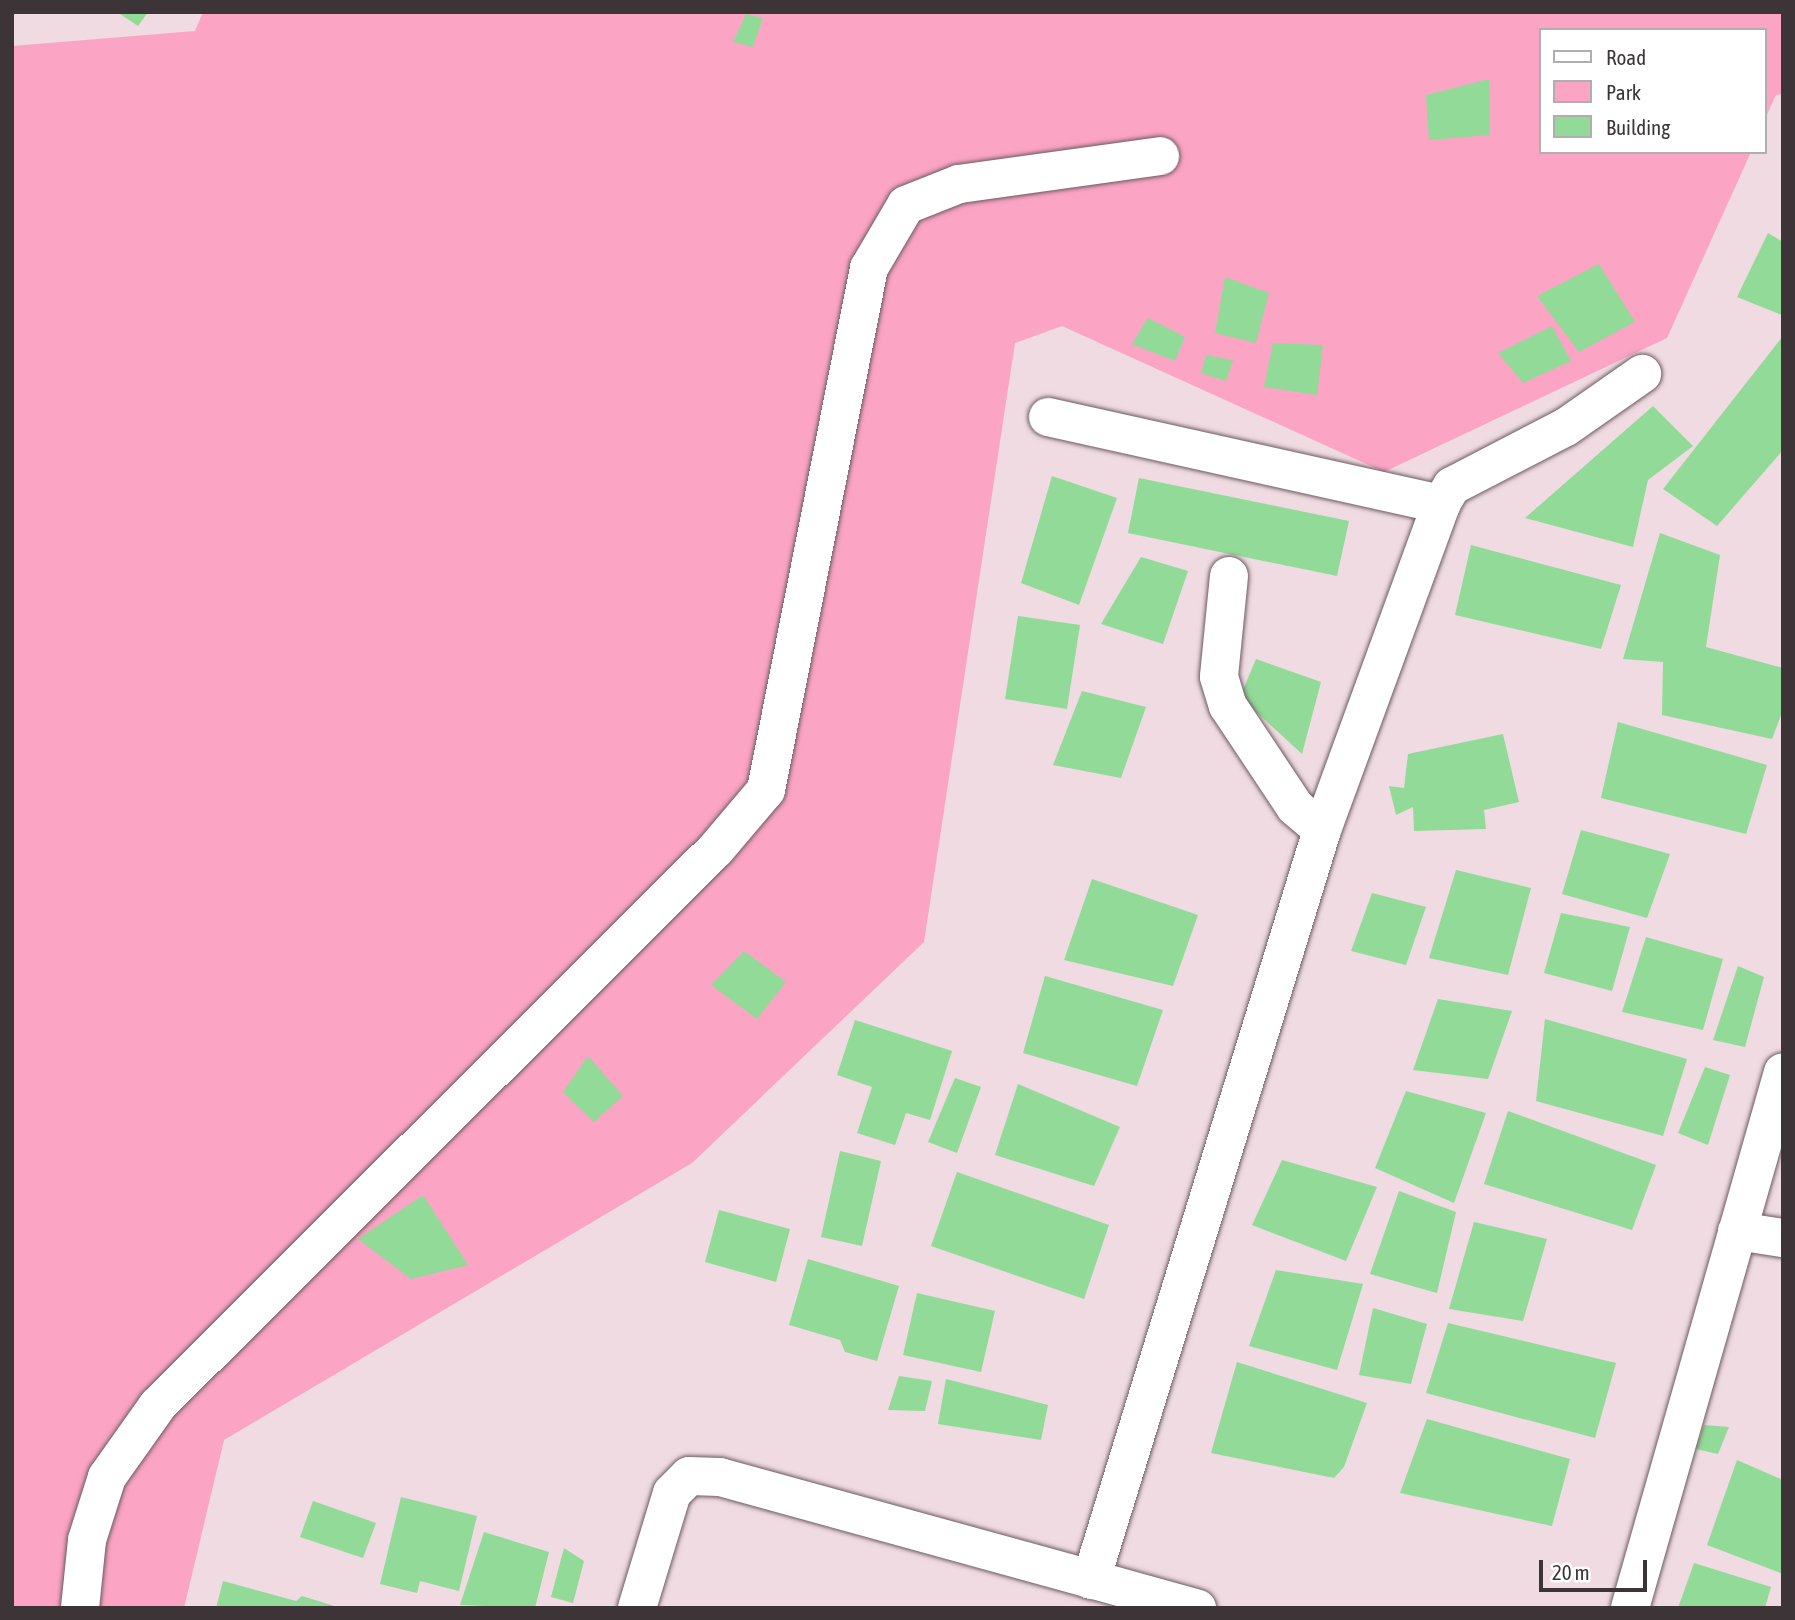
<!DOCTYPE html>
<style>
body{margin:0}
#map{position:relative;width:1795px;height:1620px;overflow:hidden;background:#efdbe1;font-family:"Asap Condensed",sans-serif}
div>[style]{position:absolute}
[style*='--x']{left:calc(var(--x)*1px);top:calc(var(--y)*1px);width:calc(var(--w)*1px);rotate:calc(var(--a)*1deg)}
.green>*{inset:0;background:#fba4c4}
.building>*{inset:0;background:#92da98}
.roads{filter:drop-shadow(0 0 2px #6c5b60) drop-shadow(0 0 2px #6c5b60)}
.minor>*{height:38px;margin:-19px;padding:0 19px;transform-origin:19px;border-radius:19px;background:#fff}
span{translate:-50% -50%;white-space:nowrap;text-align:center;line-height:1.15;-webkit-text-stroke:5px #fff;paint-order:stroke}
.frame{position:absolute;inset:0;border:14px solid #3c3436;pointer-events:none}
.legend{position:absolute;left:1539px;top:28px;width:228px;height:126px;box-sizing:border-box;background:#fff;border:2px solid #b1aeaf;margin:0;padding:9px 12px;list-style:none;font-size:21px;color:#3c3436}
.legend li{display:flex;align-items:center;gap:14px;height:35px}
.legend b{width:35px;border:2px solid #b1aeaf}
.scale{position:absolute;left:1539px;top:1560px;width:108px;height:32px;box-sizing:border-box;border:4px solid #3c3436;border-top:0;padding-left:9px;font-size:21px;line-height:24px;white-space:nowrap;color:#3c3436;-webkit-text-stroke:5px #fff;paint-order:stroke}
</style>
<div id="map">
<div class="green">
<div style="clip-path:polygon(203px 12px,1783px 12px,1783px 94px,1776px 95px,1765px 119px,1765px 30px,1541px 30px,1541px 152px,1751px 152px,1667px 338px,1384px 472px,1062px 326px,1015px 343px,924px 942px,692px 1163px,224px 1440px,184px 1608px,12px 1608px,12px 46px,195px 31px)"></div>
</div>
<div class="building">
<div style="clip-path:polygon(117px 12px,148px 12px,138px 26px)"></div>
<div style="clip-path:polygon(746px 14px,763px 18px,753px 47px,733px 42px)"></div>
<div style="clip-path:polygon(1489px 79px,1490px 135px,1429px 140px,1426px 95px)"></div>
<div style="clip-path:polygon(1768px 233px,1783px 242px,1782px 315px,1737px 297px)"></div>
<div style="clip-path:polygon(1599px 264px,1635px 322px,1579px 352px,1537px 296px)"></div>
<div style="clip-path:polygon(1225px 277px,1269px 293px,1256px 343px,1215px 333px)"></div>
<div style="clip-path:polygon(1148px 318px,1185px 337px,1175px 361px,1132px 344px)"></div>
<div style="clip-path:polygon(1552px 326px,1571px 361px,1523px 383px,1498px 353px)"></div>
<div style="clip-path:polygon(1783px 336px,1783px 450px,1717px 526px,1663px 489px)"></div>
<div style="clip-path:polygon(1273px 343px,1323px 345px,1317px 395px,1264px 387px)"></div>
<div style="clip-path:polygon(1206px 355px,1233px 360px,1226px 381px,1201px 373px)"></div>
<div style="clip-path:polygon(1653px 406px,1693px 446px,1648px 480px,1633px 547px,1525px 518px)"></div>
<div style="clip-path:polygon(1052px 476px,1117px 498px,1079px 605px,1021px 583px)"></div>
<div style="clip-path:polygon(1139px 478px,1349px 521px,1337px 576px,1128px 533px)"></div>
<div style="clip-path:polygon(1660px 533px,1720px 555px,1706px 647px,1783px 668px,1783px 710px,1772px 739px,1662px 715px,1663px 662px,1623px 659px)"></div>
<div style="clip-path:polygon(1471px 545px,1621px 585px,1601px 649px,1455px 615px)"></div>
<div style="clip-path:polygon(1141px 557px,1188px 571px,1163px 644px,1101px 624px)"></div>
<div style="clip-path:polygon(1018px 616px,1080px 625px,1067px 709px,1005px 699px)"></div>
<div style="clip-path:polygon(1256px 659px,1321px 682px,1302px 754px,1240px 697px)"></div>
<div style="clip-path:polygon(1082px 691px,1146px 707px,1121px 778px,1053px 765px)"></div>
<div style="clip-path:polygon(1618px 722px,1767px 765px,1746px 834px,1601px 798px)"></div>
<div style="clip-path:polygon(1503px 734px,1519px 802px,1484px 810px,1486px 829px,1414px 831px,1413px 807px,1396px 815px,1389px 786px,1404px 788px,1408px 754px)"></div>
<div style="clip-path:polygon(1581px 830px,1670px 854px,1647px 918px,1562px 894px)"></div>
<div style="clip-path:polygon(1456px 870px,1531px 888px,1508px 975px,1429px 958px)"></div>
<div style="clip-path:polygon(1092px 879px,1198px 915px,1173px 986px,1064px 960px)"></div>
<div style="clip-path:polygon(1372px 893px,1426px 907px,1406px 965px,1351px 951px)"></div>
<div style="clip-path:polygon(1561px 913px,1630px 927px,1612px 991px,1544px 973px)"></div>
<div style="clip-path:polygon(1646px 937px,1723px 959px,1703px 1030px,1622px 1012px)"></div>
<div style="clip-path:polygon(744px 951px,786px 982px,757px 1019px,711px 985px)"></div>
<div style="clip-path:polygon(1738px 966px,1764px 977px,1745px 1047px,1713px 1040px)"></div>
<div style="clip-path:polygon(1045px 976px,1163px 1010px,1137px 1086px,1023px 1053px)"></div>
<div style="clip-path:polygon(1438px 999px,1512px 1011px,1488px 1079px,1413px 1070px)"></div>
<div style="clip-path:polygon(1545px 1019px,1687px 1059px,1663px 1136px,1536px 1101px)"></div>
<div style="clip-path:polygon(855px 1020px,952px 1051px,930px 1120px,906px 1113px,895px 1145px,857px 1133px,872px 1087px,837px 1075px)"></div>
<div style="clip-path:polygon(588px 1056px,623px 1096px,594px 1122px,563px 1092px)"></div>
<div style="clip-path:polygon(1705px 1067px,1730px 1075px,1708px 1145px,1678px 1133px)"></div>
<div style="clip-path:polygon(955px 1078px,981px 1087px,957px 1153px,928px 1142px)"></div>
<div style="clip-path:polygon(1018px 1084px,1120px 1127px,1094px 1186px,995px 1155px)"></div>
<div style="clip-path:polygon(1406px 1091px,1486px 1113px,1454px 1203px,1375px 1168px)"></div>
<div style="clip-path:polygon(1508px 1111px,1656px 1165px,1632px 1230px,1484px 1184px)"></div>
<div style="clip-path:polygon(840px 1151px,881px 1161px,862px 1246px,821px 1237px)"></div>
<div style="clip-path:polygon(1282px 1160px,1377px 1187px,1346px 1261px,1252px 1225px)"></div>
<div style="clip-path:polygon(957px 1172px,1109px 1225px,1084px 1299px,931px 1246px)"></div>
<div style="clip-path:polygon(1399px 1191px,1456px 1212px,1437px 1293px,1370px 1274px)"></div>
<div style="clip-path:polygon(423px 1195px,468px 1265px,411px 1279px,358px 1239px)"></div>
<div style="clip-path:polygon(719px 1210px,790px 1229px,776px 1282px,705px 1262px)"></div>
<div style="clip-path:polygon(1474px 1222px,1547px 1239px,1523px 1321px,1449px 1309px)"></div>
<div style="clip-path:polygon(808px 1259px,899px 1286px,877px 1361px,845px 1352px,840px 1340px,789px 1325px)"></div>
<div style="clip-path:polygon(1276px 1270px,1363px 1284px,1337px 1370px,1249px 1346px)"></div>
<div style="clip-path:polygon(917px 1293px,995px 1311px,981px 1372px,903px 1355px)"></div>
<div style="clip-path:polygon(1373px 1308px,1427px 1324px,1411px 1384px,1359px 1375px)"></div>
<div style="clip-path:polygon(1448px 1323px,1616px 1363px,1595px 1438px,1426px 1393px)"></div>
<div style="clip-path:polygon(1237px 1362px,1367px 1403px,1344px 1467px,1334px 1478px,1211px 1453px)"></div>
<div style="clip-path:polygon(899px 1376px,932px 1381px,925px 1411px,888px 1410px)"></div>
<div style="clip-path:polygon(946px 1379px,1048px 1405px,1041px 1440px,938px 1424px)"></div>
<div style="clip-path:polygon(1427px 1419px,1570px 1459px,1552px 1526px,1400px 1493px)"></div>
<div style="clip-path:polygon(1704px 1425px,1729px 1427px,1718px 1454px,1696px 1449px)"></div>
<div style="clip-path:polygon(1737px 1460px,1783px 1480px,1783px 1574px,1707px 1545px)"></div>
<div style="clip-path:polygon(401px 1497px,477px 1516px,459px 1591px,420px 1581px,417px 1593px,380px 1584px)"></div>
<div style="clip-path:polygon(313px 1501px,376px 1523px,363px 1558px,300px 1537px)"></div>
<div style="clip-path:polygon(484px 1532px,549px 1552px,535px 1608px,460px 1605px)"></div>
<div style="clip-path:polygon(564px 1548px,584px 1561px,573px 1603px,551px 1597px)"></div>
<div style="clip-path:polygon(1694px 1563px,1771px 1587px,1765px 1608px,1678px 1608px)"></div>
<div style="clip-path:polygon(223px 1581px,296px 1601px,302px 1596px,341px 1608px,216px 1608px)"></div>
</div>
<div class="roads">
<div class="minor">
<div style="--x:1048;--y:417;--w:403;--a:12.5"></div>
<div style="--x:1229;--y:576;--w:101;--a:95.7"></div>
<div style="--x:1219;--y:677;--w:30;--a:73"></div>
<div style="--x:1228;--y:706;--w:121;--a:56.4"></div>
<div style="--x:1295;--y:807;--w:35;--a:40"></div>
<div style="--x:1737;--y:1231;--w:47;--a:8.7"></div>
<div style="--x:1091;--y:1580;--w:785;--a:-72.88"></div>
<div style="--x:1322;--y:830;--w:347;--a:-69.9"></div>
<div style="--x:1441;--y:504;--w:21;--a:-59"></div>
<div style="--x:1452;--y:486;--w:128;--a:-27.4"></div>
<div style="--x:1566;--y:427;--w:93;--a:-34.9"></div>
<div style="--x:80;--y:1608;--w:68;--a:-84.1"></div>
<div style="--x:87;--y:1540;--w:66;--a:-72.4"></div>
<div style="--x:107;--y:1477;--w:88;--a:-54.7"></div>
<div style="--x:158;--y:1405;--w:788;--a:-44.9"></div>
<div style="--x:716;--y:849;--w:77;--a:-49.7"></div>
<div style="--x:766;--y:790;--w:532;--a:-78.84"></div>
<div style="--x:869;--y:268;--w:73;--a:-59.6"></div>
<div style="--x:906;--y:205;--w:57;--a:-21.6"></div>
<div style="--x:959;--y:184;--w:203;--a:-7.9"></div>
<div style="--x:637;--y:1608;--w:120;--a:-73.1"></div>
<div style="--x:672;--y:1493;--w:24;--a:-45"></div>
<div style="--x:689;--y:1476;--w:31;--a:2"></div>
<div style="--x:720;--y:1477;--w:495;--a:15.4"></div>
<div style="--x:1630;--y:1608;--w:557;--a:-74.07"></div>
</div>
</div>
<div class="frame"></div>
<ul class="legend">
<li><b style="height:9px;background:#fff"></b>Road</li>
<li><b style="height:19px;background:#fba4c4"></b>Park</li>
<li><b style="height:19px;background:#92da98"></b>Building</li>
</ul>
<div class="scale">20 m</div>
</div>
